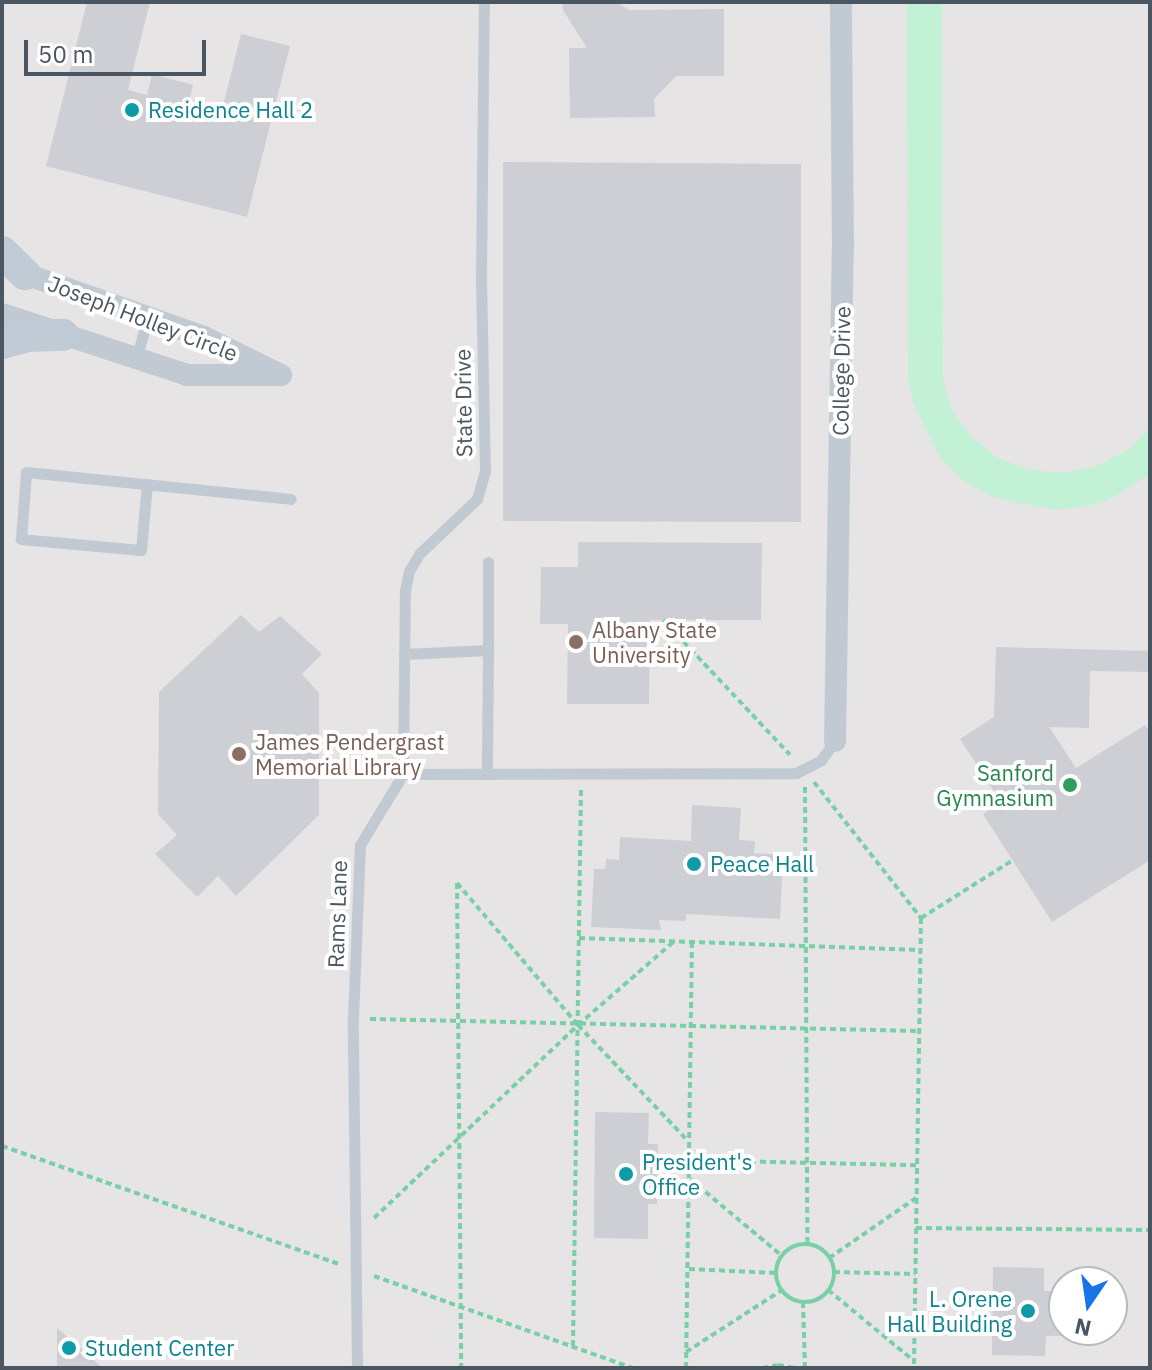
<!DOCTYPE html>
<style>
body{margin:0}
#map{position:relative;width:1152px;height:1370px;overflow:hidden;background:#f5f3f3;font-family:"IBM Plex Sans",sans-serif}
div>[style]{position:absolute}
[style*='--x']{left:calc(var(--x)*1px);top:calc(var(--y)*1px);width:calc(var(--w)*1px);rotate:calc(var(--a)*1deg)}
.education>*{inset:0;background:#e6e4e5}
.green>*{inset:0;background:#c3f1d5}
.building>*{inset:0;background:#cdcfd5}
.path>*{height:4px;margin-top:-2px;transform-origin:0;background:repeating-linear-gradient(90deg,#7ad0a6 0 6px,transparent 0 10px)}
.path>.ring{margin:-2px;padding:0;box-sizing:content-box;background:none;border:4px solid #7ad0a6;border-radius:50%}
.lane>*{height:11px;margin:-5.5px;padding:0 5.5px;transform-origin:5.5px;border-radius:5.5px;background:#c1cad2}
.street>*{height:22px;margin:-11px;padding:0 11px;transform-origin:11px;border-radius:11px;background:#c1cad2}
.secondary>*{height:32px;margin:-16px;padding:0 16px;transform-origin:16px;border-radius:16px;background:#c1cbd6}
.dots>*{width:22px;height:22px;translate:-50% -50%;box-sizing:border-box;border:4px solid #fff;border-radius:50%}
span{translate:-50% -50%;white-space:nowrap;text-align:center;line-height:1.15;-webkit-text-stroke:8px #fff;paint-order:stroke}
.culture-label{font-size:22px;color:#0d838f}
.left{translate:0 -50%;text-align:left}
.right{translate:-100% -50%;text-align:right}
.street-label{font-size:22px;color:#4a5661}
.education-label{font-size:22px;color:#785e54}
.leisure-label{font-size:22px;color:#27864d}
.frame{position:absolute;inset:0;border:4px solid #4a5661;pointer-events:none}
.north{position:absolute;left:1048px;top:1266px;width:80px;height:80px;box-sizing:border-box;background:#fff;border:2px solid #b7bbc0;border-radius:50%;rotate:193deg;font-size:22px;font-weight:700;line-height:32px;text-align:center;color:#4a5661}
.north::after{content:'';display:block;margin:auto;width:28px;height:36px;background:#1a73e8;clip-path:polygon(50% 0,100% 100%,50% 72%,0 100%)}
.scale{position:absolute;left:24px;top:40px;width:182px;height:36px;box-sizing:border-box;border:4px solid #4a5661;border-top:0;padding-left:10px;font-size:24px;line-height:28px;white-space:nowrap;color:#4a5661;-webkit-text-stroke:6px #fff;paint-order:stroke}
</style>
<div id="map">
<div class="education">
<div style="clip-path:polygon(evenodd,2px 2px,1150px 2px,1150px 1368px,2px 1368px,2px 2px,1064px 1282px,1112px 1282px,1112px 1330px,1064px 1330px,1064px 1282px)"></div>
</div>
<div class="green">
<div style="clip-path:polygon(907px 2px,942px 2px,943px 376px,951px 409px,971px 436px,996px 457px,1026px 469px,1061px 473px,1094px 467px,1130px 449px,1150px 427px,1150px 474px,1107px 501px,1078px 508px,1052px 510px,992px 497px,964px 481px,939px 456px,913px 403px,908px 377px)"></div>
</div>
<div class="building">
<div style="clip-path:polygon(87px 2px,150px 2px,128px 90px,147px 95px,152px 74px,193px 85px,188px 105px,221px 114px,241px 34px,290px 46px,247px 217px,46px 166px)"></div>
<div style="clip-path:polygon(562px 2px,616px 2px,629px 10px,724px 9px,724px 76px,676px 76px,654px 99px,655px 117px,570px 118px,569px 48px,587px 48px,563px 10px)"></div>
<div style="clip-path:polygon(503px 162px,801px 164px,801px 522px,503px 521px)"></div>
<div style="clip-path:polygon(578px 542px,762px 543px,761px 620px,650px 620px,649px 704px,567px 704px,568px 624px,540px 624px,541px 567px,578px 567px)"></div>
<div style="clip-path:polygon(241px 615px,259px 632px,280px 616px,322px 654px,302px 674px,319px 693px,319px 815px,236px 896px,218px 876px,197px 897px,155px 854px,177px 835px,158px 814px,159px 692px)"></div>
<div style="clip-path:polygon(996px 647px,1150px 651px,1150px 672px,1090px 671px,1089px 728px,1049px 727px,1076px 768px,1145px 725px,1150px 732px,1150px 860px,1052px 922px,983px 814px,1001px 802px,960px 739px,994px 717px)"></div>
<div style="clip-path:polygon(692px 805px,741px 808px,739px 840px,755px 841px,754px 853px,783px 855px,780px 919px,686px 914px,686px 921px,659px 920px,661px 930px,591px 927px,594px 869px,605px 869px,606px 859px,619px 860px,620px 837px,691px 841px)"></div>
<div style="clip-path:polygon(595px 1112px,649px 1113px,648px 1144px,658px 1144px,657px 1204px,648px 1204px,648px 1239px,594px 1238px)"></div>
<div style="clip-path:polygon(993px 1267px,1044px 1268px,1044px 1291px,1064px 1292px,1064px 1330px,1103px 1330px,1103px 1336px,1046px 1336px,1045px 1356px,992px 1355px)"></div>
<div style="clip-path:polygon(57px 1328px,103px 1368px,57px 1368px)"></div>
</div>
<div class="path">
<div style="--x:663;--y:620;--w:185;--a:46.7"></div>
<div style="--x:814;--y:782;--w:173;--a:51.8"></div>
<div style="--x:921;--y:918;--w:450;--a:90.9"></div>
<div style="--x:805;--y:787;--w:458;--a:89.7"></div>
<div style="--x:457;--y:883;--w:485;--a:89.5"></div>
<div style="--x:457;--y:883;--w:187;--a:49.6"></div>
<div style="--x:578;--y:1025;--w:160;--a:46.5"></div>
<div style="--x:921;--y:918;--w:109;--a:-32.2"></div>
<div style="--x:579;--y:938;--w:341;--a:2"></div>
<div style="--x:370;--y:1019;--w:549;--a:1.25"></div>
<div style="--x:2;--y:1146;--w:357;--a:19.3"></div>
<div style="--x:690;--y:1160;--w:227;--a:1.3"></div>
<div style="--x:690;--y:1179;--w:120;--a:39.9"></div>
<div style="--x:374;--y:1218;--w:281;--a:-43.4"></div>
<div style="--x:578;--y:1025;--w:126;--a:-41.1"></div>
<div style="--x:916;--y:1228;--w:234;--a:0.5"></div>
<div class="ring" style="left:776px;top:1244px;width:54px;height:54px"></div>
<div style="--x:829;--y:1258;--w:106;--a:-34.6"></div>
<div style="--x:689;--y:1269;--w:87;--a:2.6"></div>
<div style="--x:834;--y:1272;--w:81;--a:1.4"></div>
<div style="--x:374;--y:1276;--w:275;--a:19.6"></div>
<div style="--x:828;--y:1290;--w:112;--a:39.5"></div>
<div style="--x:803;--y:1302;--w:66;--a:88.3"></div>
<div style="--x:573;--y:1346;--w:557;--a:-89.18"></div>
<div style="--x:686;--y:1352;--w:114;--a:-32.9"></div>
<div style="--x:686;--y:1368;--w:426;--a:-89.2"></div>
<div style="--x:762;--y:1368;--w:16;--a:-11"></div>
<div style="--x:778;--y:1365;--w:17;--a:10"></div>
</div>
<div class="lane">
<div style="--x:136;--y:359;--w:44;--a:-74.1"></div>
<div style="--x:147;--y:484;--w:66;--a:95.2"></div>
<div style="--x:141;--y:550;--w:121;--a:-174.8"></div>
<div style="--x:21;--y:539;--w:67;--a:-85.7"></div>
<div style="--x:26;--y:472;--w:266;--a:5.8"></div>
<div style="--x:488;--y:650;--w:88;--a:-90"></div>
<div style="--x:404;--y:654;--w:84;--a:-2.7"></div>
<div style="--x:488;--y:650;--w:124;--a:90.5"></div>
<div style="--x:403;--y:774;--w:183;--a:-89.4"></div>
<div style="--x:405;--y:591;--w:20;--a:-79"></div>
<div style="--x:409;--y:571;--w:21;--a:-59"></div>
<div style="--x:420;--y:553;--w:79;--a:-43.5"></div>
<div style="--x:477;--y:499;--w:29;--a:-74"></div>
<div style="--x:485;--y:471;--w:196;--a:-91.2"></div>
<div style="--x:481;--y:275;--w:273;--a:-89.4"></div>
<div style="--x:403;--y:774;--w:393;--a:-0.1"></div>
<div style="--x:796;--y:773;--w:28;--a:-27"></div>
<div style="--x:821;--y:760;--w:24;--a:-54"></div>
<div style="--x:357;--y:1368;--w:350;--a:-90.7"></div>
<div style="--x:353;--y:1018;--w:173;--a:-87.7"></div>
<div style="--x:360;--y:845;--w:83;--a:-58.8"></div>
</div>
<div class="street">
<div style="--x:14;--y:270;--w:201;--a:19.4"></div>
<div style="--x:204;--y:337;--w:86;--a:26.3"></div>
<div style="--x:2;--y:314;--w:195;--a:18.2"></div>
<div style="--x:187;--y:375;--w:88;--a:0"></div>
<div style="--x:835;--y:741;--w:491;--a:-89.1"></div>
<div style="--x:843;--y:250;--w:248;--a:-90.5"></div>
</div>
<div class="secondary">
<div style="--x:2;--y:252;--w:32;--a:44"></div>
<div style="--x:2;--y:343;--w:27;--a:-15"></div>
<div style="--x:28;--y:336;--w:35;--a:-2"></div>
</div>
<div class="dots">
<div style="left:132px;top:110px;background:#0f9aa8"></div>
<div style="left:576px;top:642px;background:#8d6e63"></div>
<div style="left:239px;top:754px;background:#8d6e63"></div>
<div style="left:1070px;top:785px;background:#2e9e5b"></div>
<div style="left:694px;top:864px;background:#0f9aa8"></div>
<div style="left:626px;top:1174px;background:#0f9aa8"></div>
<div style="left:1028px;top:1311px;background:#0f9aa8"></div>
<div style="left:69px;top:1348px;background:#0f9aa8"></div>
</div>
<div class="culture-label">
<span class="left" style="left:148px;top:110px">Residence Hall 2</span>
<span class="left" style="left:710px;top:864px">Peace Hall</span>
<span class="left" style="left:642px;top:1174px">President's<br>Office</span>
<span class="right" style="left:1012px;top:1311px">L. Orene<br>Hall Building</span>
<span class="left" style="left:85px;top:1348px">Student Center</span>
</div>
<div class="street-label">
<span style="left:143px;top:318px;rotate:21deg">Joseph Holley Circle</span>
<span style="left:841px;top:371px;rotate:-89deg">College Drive</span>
<span style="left:463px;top:403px;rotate:-91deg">State Drive</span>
<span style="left:337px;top:914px;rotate:-88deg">Rams Lane</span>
</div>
<div class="education-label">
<span class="left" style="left:592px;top:642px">Albany State<br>University</span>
<span class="left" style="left:255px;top:754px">James Pendergrast<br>Memorial Library</span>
</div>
<div class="leisure-label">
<span class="right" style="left:1054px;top:785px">Sanford<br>Gymnasium</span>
</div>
<div class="frame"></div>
<div class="north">N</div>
<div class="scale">50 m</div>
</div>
